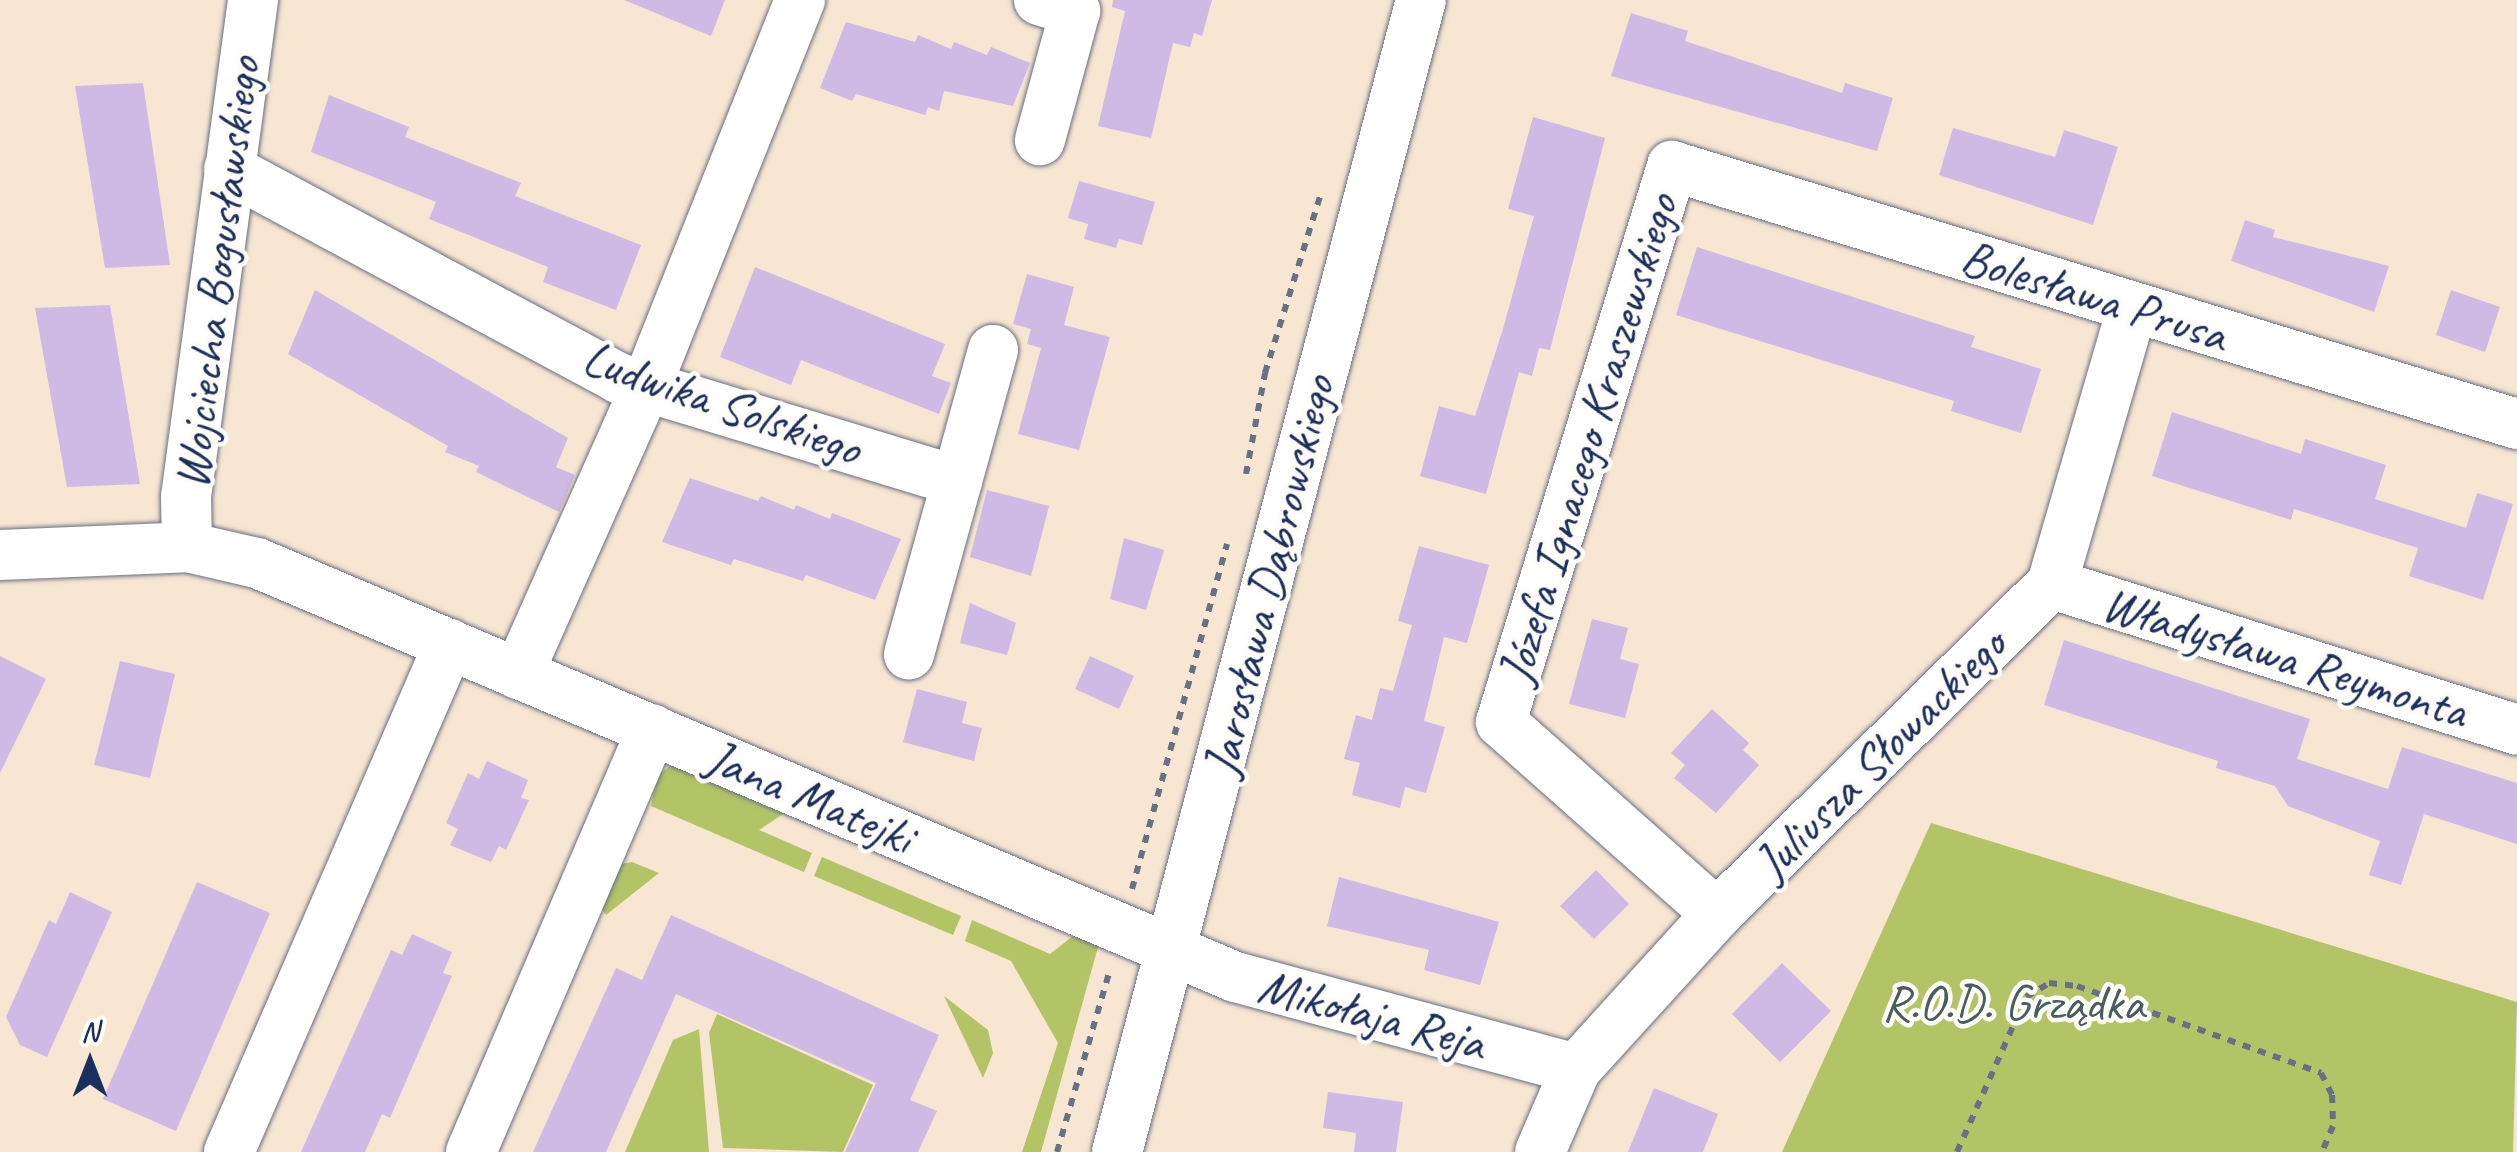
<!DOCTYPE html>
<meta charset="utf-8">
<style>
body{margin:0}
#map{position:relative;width:2517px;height:1152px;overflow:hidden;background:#f7e6d1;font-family:Caveat,sans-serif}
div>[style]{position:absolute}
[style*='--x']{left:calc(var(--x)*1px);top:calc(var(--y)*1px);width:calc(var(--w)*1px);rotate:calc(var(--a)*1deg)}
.green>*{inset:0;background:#b3c467}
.building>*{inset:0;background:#cfbae6}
.path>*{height:6px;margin-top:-3px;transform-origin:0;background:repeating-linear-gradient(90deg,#686f86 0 8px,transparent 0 16px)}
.roads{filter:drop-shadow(0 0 2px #686f86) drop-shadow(0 0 2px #686f86)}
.minor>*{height:50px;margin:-25px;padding:0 25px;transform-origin:25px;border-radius:25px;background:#fff}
span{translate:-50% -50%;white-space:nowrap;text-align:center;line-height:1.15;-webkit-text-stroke:9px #fdfcf7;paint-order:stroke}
.street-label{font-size:50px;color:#1b2f5e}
.park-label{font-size:50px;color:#495c61}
.north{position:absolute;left:40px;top:1012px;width:100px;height:100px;-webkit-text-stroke:8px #fdfcf7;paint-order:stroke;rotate:0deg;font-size:28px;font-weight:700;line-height:40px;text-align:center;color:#1b2f5e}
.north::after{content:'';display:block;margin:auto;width:35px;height:45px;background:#1b2f5e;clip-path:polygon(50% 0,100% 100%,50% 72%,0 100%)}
</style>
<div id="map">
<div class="green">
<div style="clip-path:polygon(673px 764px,789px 810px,759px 830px,812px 853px,804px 872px,651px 806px,657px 776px)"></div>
<div style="clip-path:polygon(1931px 823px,2517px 1002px,2513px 1152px,1782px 1152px)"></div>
<div style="clip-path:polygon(822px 857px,961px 916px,953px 935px,814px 876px)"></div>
<div style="clip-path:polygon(632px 862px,659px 873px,606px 915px,596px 901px,615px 865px)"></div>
<div style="clip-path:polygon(972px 920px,1050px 954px,1078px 932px,1100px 940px,1041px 1152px,1022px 1152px,1058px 1043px,1011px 961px,965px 941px)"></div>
<div style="clip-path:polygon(944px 996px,988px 1030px,993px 1053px,983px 1078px)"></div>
<div style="clip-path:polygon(717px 1014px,873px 1085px,843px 1152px,723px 1148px,709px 1033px)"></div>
<div style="clip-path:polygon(699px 1029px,709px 1152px,625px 1152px,673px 1040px)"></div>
</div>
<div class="building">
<div style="clip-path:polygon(624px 0,725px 0,711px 36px)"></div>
<div style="clip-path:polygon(1113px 0,1212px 0,1202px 36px,1194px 33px,1190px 47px,1173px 43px,1151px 138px,1098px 126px,1125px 11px,1112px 7px)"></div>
<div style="clip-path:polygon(1631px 13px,1688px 31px,1685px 41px,1842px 93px,1845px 83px,1893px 98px,1877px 151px,1611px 76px)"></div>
<div style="clip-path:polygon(846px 22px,915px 42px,918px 35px,951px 49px,954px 42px,987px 55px,991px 47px,1030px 63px,1013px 106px,944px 91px,939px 111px,928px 107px,925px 115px,856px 94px,852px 101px,820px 88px)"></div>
<div style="clip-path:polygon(143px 83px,170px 265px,105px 268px,75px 86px)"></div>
<div style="clip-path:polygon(329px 95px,409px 127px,405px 137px,521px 183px,515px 196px,641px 245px,616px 310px,543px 282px,548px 267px,429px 219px,436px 202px,311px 152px)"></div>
<div style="clip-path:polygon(1533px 117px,1605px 138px,1550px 350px,1539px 348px,1532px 376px,1519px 372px,1486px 494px,1420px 476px,1439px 406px,1475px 416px,1503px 329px,1534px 216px,1508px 209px)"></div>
<div style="clip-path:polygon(1953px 128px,2055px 157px,2064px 130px,2118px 147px,2093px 225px,1939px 175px)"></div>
<div style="clip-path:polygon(1079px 181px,1155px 202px,1142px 245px,1119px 239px,1116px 248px,1084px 239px,1088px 224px,1068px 218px)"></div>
<div style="clip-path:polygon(2245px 220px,2275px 230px,2273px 237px,2389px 266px,2374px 312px,2231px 261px)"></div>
<div style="clip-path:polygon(1697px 247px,1975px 336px,1971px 347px,2041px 369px,2021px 433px,1951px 411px,1954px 401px,1676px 315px)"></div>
<div style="clip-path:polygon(755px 267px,945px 344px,932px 376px,951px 383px,939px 414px,801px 360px,791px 385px,720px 357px)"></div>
<div style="clip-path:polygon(1027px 274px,1074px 287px,1064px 325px,1110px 337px,1079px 450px,1018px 434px,1041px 348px,1027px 344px,1031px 329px,1013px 324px)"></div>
<div style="clip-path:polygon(315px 290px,568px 438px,556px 467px,575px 475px,559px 512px,476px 472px,479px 466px,445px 452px,448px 446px,288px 354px)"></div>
<div style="clip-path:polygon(2451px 290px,2500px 307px,2485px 352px,2436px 335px)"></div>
<div style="clip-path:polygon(110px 305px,140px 484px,67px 487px,35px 308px)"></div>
<div style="clip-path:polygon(2172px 412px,2301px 454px,2305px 439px,2386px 465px,2375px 499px,2466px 528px,2477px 493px,2513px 504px,2483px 600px,2409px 576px,2418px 548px,2294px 509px,2291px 520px,2152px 476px)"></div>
<div style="clip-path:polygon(690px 478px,758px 501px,761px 496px,794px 510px,796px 505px,830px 519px,832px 513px,901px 539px,875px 600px,806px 575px,803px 581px,734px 559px,731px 565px,662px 542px)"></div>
<div style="clip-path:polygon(987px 490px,1049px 506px,1031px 576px,970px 557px)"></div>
<div style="clip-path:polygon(1124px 538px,1164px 550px,1146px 610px,1110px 599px)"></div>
<div style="clip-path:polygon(1419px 546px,1489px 565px,1467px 643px,1444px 637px,1424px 721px,1445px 727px,1426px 793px,1405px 787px,1400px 808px,1352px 795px,1360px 763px,1344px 759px,1356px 715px,1372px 720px,1380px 688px,1393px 691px,1412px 625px,1398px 621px)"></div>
<div style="clip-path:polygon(970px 603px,1016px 623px,1007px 655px,960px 643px)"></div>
<div style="clip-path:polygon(1592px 619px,1628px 628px,1620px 659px,1639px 664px,1625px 718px,1569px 704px)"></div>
<div style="clip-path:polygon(2064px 640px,2310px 719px,2297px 759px,2388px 789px,2402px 747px,2517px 783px,2517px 844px,2424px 814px,2401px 885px,2369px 875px,2380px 841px,2288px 806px,2275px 786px,2216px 768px,2218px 761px,2044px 705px)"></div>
<div style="clip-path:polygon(0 656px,46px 679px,0 773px)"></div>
<div style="clip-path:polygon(1090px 656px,1134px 676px,1119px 709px,1075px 689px)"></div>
<div style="clip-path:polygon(120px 661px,175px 674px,150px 778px,94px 765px)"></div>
<div style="clip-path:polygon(917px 689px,967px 702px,962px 723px,982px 728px,974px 761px,903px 742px)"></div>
<div style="clip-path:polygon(1712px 709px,1749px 743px,1743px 750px,1759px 765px,1716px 813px,1674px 778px,1685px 765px,1671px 753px)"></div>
<div style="clip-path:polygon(487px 761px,528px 780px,521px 798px,529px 800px,506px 850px,499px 846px,491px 862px,450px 845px,458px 829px,446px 823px,468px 773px,479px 779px)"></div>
<div style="clip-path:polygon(1596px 870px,1629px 904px,1594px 939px,1560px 906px)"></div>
<div style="clip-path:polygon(1339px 877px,1499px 922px,1480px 985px,1424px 970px,1429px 950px,1327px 926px)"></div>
<div style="clip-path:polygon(197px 882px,270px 913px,176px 1131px,103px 1099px)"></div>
<div style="clip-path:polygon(70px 892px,112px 912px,47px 1057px,20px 1045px,6px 1017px,49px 920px,56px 924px)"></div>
<div style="clip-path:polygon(671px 915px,939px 1035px,910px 1100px,937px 1111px,918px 1152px,845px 1152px,876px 1083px,676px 994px,606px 1152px,533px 1152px,616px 968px,642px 980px)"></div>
<div style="clip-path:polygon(412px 934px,452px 952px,443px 973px,452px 976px,390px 1118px,382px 1114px,365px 1152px,301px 1152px,391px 950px,402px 955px)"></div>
<div style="clip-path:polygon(1782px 963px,1831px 1011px,1780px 1062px,1732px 1014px)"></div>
<div style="clip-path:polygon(1654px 1088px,1718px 1114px,1703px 1152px,1628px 1152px)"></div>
<div style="clip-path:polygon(1328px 1092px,1403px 1102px,1396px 1152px,1354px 1152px,1356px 1133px,1323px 1128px)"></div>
</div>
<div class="path">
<div style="--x:1246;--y:474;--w:103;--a:-79.3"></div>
<div style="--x:1265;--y:373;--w:189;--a:-72.7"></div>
<div style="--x:1132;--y:889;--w:358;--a:-74.6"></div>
<div style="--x:1057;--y:1152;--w:191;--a:-73.8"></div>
<div style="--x:1957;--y:1152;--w:170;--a:-66"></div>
<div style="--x:2026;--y:997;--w:27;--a:-31"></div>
<div style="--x:2049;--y:983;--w:28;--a:6"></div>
<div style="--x:2077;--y:986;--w:259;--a:19.6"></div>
<div style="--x:2321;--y:1073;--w:25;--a:63"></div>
<div style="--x:2332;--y:1095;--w:31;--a:88"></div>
<div style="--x:2333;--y:1126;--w:28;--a:113"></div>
</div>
<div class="roads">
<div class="minor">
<div style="--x:1039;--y:0;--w:38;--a:17"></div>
<div style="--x:1075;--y:11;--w:134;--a:105.2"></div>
<div style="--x:229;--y:169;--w:442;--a:28.2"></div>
<div style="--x:618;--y:378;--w:354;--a:16.9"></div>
<div style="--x:957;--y:481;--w:180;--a:105.5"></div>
<div style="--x:957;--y:481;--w:136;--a:-74.6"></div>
<div style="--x:187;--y:547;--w:50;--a:-91.1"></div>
<div style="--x:186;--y:497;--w:501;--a:-82.32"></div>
<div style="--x:0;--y:555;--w:187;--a:-2.4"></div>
<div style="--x:187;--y:547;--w:72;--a:12.9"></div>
<div style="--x:257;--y:563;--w:1062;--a:22.94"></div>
<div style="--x:1235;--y:977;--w:353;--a:15.1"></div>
<div style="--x:2052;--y:584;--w:487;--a:17.4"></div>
<div style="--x:518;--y:674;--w:314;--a:-66"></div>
<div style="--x:646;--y:387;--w:417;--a:-68.3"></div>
<div style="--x:1717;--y:914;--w:289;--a:-138.4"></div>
<div style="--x:1501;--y:722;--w:582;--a:-72.9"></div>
<div style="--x:1672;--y:166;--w:884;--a:16.98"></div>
<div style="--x:229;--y:1152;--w:554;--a:-66.58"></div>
<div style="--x:471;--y:1152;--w:460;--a:-66.8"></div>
<div style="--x:1117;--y:1152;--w:1191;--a:-75.22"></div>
<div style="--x:1540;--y:1152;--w:90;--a:-66.6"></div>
<div style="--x:1576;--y:1069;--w:210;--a:-47.7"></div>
<div style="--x:1717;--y:914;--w:470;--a:-44.6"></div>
<div style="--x:2052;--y:584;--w:287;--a:-73.8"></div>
</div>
</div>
<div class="street-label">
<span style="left:217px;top:273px;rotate:-83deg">Wojciecha Bogusławskiego</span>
<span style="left:2094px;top:296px;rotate:17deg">Bolesława Prusa</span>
<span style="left:722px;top:403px;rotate:19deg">Ludwika Solskiego</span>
<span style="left:1588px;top:439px;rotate:-73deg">Józefa Ignacego Kraszewskiego</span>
<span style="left:1269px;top:576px;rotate:-76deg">Jarosława Dąbrowskiego</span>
<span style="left:2285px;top:657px;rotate:17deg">Władysława Reymonta</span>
<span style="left:1880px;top:754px;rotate:-45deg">Juliusza Słowackiego</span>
<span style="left:810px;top:797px;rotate:23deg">Jana Matejki</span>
<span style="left:1372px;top:1014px;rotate:15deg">Mikołaja Reja</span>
</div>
<div class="park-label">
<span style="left:2013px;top:1003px">R.O.D. Grządka</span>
</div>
<div class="north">N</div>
</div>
